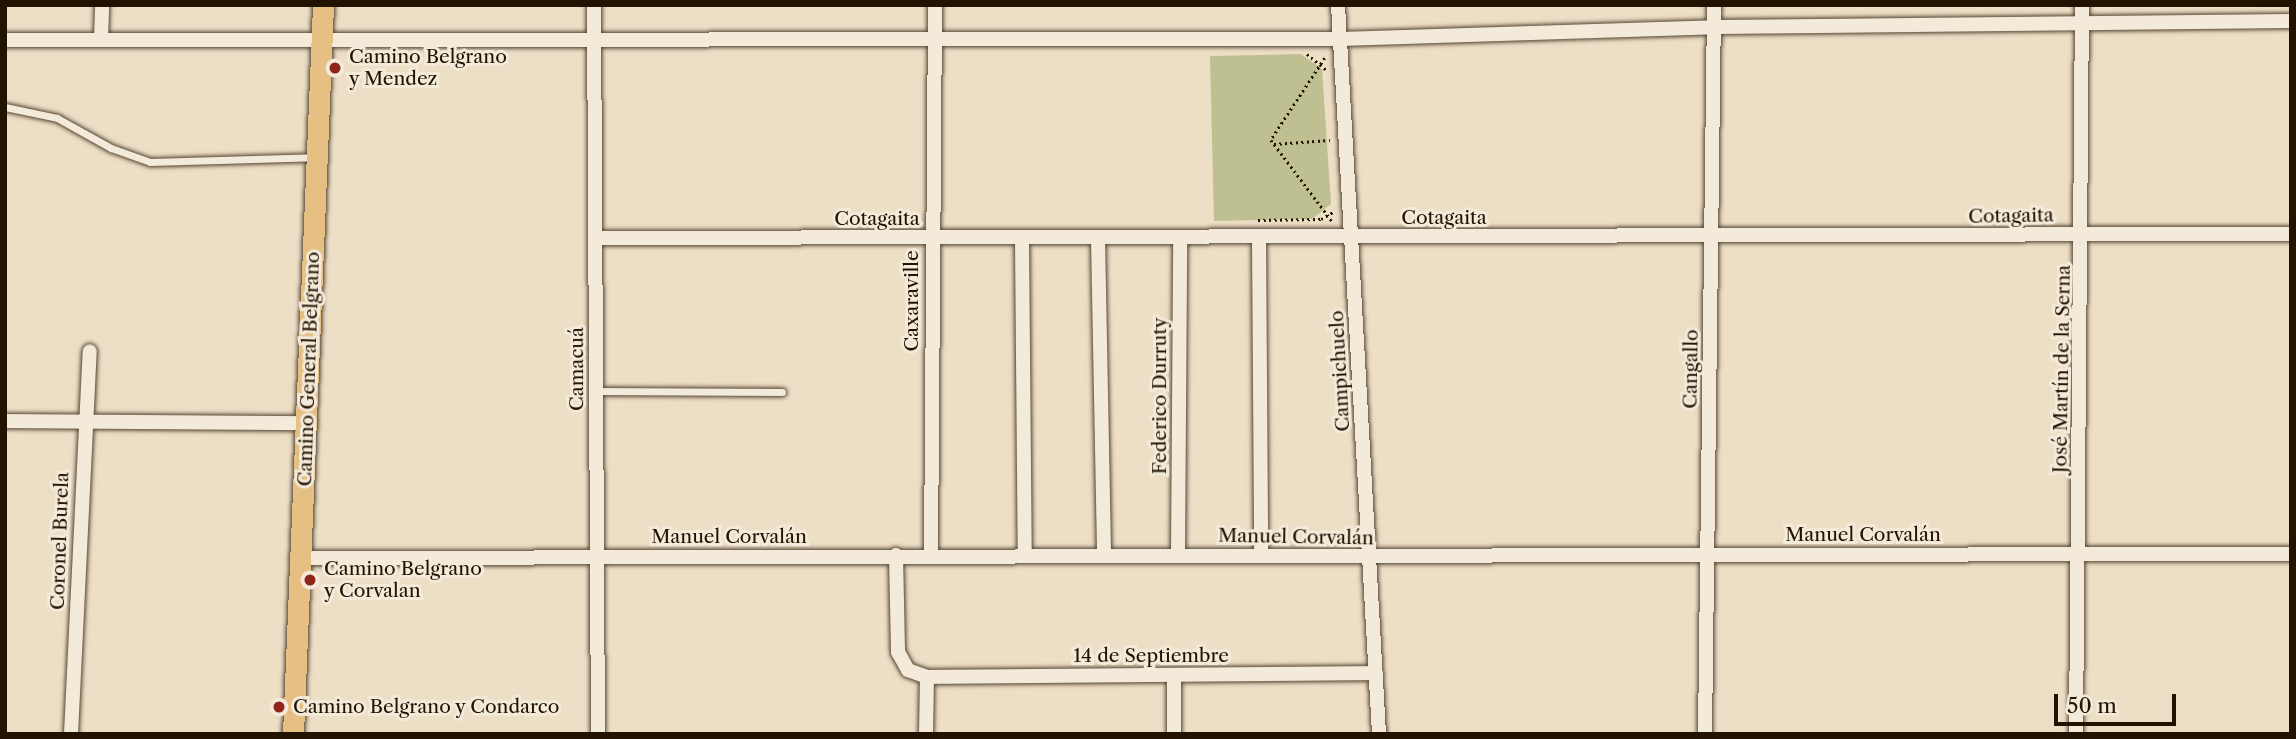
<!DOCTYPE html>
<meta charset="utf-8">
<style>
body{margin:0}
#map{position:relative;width:2296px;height:739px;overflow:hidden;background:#eddec6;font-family:"Libre Caslon Text",serif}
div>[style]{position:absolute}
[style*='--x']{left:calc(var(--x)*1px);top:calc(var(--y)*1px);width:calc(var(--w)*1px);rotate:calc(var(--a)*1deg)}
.green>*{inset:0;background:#bec091}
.path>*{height:2.5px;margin-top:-1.25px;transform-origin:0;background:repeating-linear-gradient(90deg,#221300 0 2px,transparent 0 5.5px)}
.roads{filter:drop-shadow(0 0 2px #554632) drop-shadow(0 0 2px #554632)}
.lane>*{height:7px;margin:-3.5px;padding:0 3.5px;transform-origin:3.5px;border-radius:3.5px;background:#f3eada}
.street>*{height:14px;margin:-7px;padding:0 7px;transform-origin:7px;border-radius:7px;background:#f3eada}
.primary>*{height:21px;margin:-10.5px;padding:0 10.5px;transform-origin:10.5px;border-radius:10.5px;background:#e6bf83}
.dots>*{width:19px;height:19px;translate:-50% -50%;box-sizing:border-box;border:4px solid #f3eada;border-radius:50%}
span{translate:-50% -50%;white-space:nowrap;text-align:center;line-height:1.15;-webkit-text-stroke:6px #f3eada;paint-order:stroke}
.poi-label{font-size:19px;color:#221300}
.left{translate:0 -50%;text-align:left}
.street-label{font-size:19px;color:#221300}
.frame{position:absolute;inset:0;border:7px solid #221300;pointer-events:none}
.scale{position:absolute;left:2054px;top:694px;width:122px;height:32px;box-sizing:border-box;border:4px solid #221300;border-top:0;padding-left:9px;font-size:21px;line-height:24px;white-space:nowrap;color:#221300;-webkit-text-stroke:5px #f3eada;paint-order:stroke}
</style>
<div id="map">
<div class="green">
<div style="clip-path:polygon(1301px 54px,1322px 69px,1331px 204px,1312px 219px,1214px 221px,1210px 56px)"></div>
</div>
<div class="path">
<div style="--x:1307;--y:54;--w:26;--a:39"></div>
<div style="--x:1325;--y:58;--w:98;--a:123.4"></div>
<div style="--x:1271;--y:140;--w:101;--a:53"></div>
<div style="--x:1274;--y:144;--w:56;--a:-4.1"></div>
<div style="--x:1258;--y:220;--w:63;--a:-0.9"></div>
<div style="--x:1321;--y:219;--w:14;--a:-30"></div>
</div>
<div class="roads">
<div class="lane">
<div style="--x:5;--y:107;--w:53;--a:11.9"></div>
<div style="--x:57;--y:118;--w:62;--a:29.1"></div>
<div style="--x:111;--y:148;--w:41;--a:19.7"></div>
<div style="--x:150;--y:162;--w:164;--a:-1.7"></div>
<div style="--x:596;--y:391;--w:186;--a:0.3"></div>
</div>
<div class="street">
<div style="--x:594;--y:5;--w:729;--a:89.69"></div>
<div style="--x:1338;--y:5;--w:730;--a:86.78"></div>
<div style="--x:101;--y:39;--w:34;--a:-88"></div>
<div style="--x:5;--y:40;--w:1335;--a:-0.04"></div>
<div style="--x:1340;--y:39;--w:375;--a:-1.8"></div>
<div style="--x:1715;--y:27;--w:576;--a:-0.6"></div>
<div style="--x:597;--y:238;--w:1694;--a:-0.14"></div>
<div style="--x:1098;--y:238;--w:318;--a:88.9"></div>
<div style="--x:1259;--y:238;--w:316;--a:89.6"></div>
<div style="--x:1022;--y:240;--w:316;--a:89.5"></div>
<div style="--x:5;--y:421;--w:302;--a:0.4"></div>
<div style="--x:896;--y:555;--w:97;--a:88.8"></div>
<div style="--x:898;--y:652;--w:21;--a:61"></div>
<div style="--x:908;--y:670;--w:20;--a:20"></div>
<div style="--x:927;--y:677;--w:57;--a:91"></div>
<div style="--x:931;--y:555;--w:550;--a:-89.58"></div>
<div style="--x:1178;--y:555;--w:318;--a:-89.6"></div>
<div style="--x:301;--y:558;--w:1990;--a:-0.12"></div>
<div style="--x:927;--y:677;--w:449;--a:-0.5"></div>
<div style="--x:71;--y:734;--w:383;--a:-87.2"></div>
<div style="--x:1174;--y:734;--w:58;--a:-90"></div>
<div style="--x:1705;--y:734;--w:729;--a:-89.29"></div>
<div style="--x:2076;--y:734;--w:729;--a:-89.53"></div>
</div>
<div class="primary">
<div style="--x:293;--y:734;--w:730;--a:-87.64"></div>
</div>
</div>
<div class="dots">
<div style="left:335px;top:68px;background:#8f2418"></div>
<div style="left:310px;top:580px;background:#8f2418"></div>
<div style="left:279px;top:707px;background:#8f2418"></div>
</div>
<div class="poi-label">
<span class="left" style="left:349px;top:68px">Camino Belgrano<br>y Mendez</span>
<span class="left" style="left:324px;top:580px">Camino Belgrano<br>y Corvalan</span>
<span class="left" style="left:293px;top:707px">Camino Belgrano y Condarco</span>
</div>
<div class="street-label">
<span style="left:2011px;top:216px;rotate:-1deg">Cotagaita</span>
<span style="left:1444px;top:218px">Cotagaita</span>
<span style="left:877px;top:219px">Cotagaita</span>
<span style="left:912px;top:301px;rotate:-90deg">Caxaraville</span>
<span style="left:309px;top:369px;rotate:-88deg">Camino General Belgrano</span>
<span style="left:577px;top:369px;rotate:-90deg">Camacuá</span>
<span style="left:1691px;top:369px;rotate:-89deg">Cangallo</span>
<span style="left:2062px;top:369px;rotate:-89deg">José Martín de la Serna</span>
<span style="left:1340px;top:371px;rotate:-93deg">Campichuelo</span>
<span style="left:1160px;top:396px;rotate:-90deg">Federico Durruty</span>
<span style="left:1863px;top:535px">Manuel Corvalán</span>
<span style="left:729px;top:537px">Manuel Corvalán</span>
<span style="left:1296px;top:537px;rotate:1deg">Manuel Corvalán</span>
<span style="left:60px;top:541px;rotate:-88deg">Coronel Burela</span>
<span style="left:1151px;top:656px">14 de Septiembre</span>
</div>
<div class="frame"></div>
<div class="scale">50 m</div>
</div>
